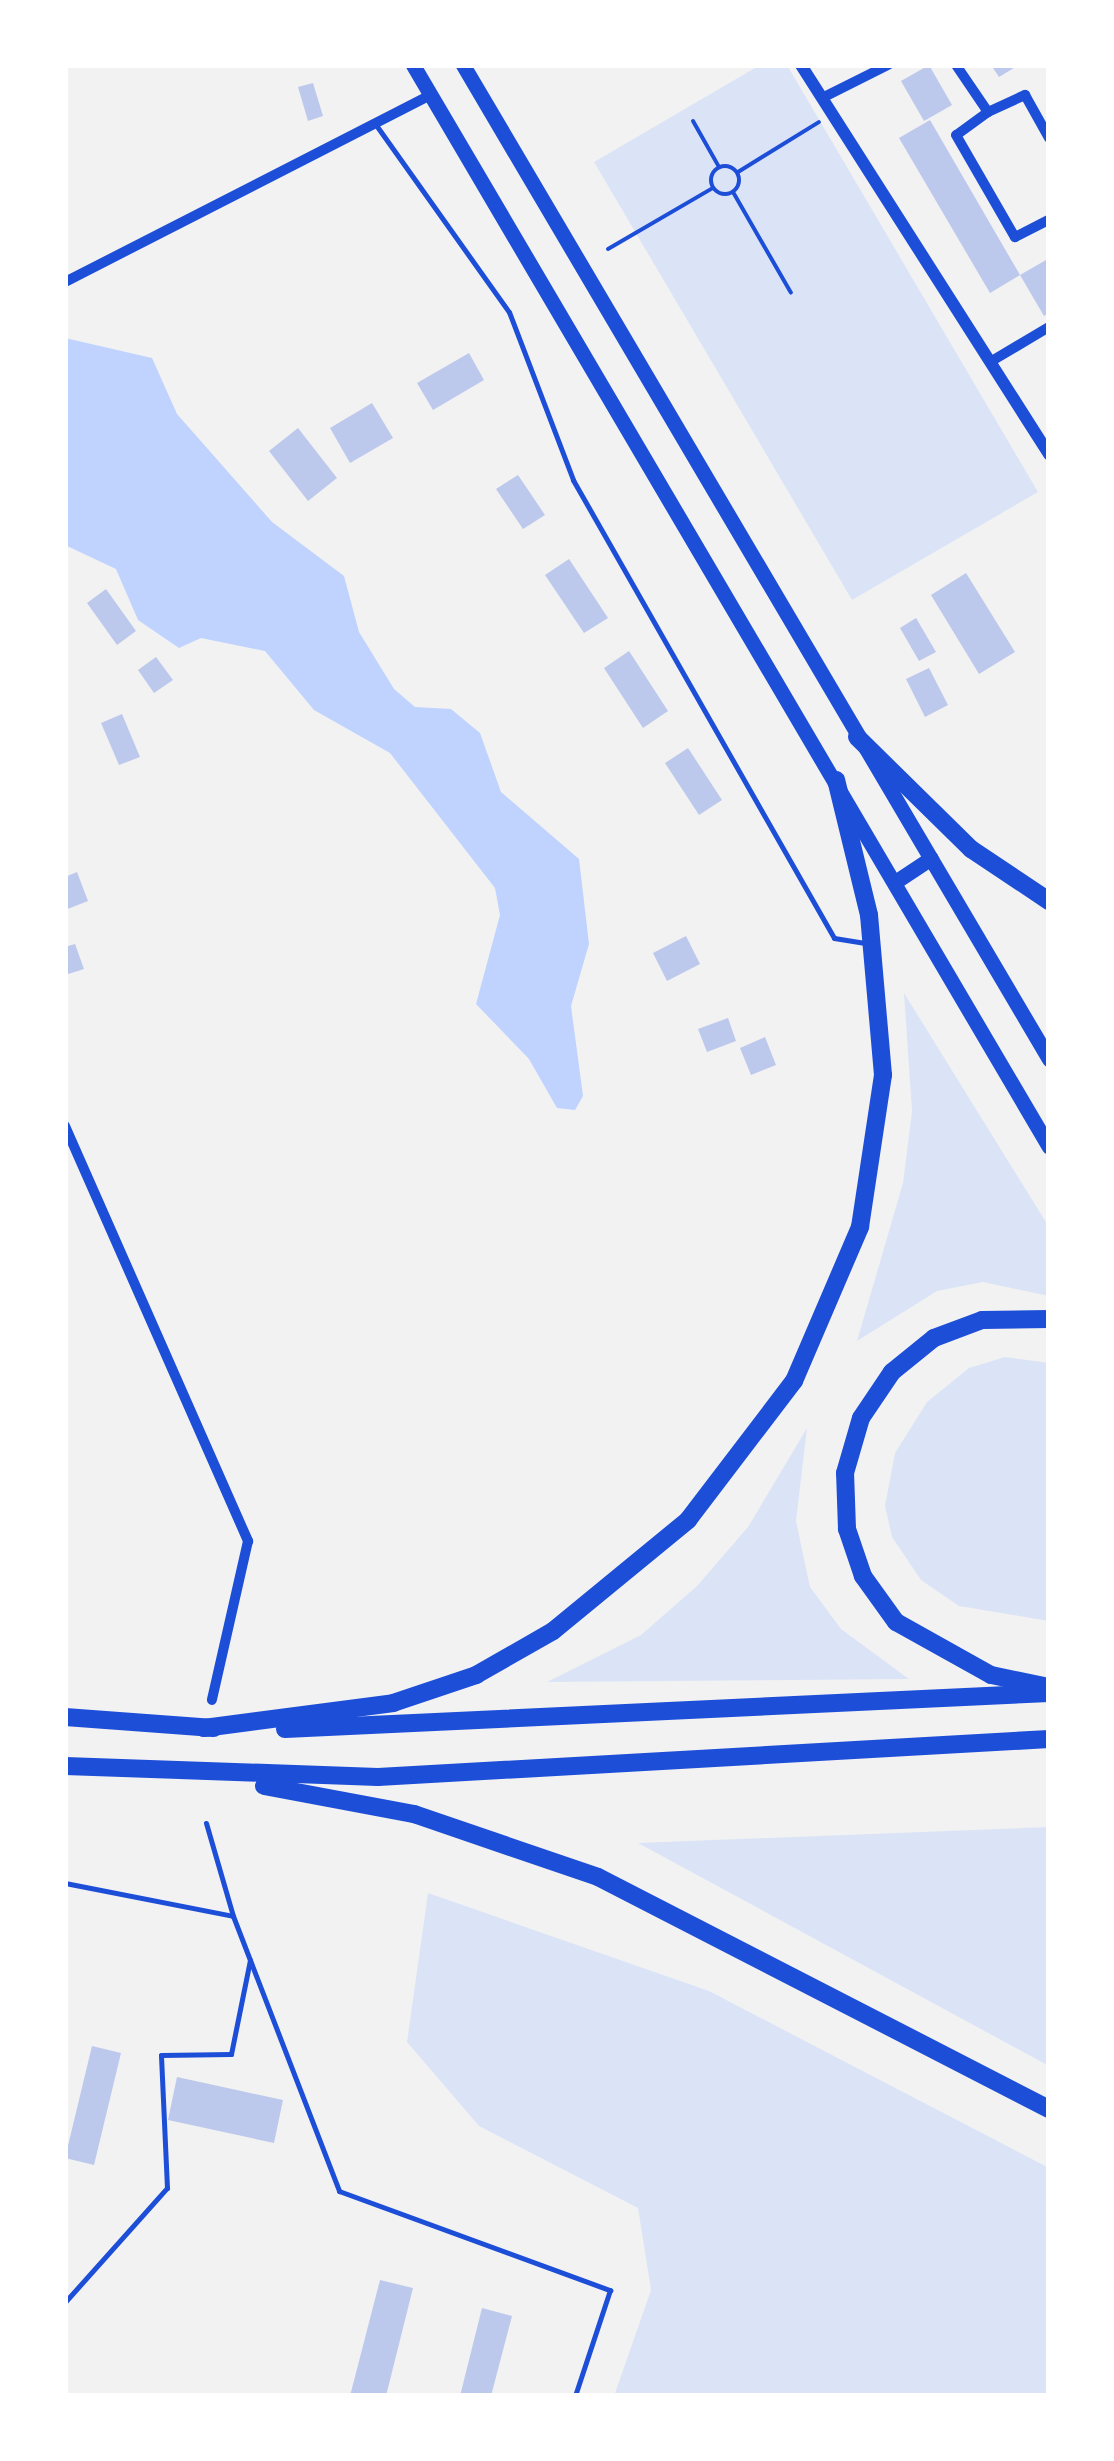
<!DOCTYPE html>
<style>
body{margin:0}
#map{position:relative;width:1114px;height:2461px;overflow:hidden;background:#f2f2f2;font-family:Arial,sans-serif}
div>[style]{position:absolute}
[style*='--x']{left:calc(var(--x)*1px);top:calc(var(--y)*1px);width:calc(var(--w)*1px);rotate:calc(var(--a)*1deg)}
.green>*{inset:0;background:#dbe4f7}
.water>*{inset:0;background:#bfd3fe}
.building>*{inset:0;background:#bdc9ec}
.path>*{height:4px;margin:-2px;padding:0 2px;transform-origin:2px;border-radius:2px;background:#1d4ed8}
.path>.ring{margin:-2px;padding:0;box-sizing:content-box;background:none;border:4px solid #1d4ed8;border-radius:50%}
.service>*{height:5px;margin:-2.5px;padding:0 2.5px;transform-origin:2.5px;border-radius:2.5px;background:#1d4ed8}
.minor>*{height:10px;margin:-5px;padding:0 5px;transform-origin:5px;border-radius:5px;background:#1d4ed8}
.tertiary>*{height:12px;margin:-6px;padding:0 6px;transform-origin:6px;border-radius:6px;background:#1d4ed8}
.primary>*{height:15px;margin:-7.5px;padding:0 7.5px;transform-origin:7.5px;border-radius:7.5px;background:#1d4ed8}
.trunk>*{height:18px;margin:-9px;padding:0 9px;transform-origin:9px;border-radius:9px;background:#1d4ed8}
span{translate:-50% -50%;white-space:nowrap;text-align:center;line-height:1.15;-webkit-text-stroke:10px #fff;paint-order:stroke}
.frame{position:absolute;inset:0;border:68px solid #fff;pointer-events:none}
</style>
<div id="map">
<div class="green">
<div style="clip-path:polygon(760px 65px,787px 65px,1038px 492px,852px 600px,594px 162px)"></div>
<div style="clip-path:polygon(904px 993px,1049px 1227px,1049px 1296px,983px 1282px,937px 1291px,857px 1341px,903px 1183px,912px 1111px)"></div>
<div style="clip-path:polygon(1005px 1357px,1049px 1363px,1049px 1621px,959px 1606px,921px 1580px,892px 1537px,885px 1506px,895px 1453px,927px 1402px,969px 1368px)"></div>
<div style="clip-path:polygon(807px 1428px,796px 1521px,810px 1587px,841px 1629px,909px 1679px,547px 1682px,641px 1635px,697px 1586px,748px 1527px)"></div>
<div style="clip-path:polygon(1049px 1827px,1049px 2066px,638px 1843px)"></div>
<div style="clip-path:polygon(428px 1893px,709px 1991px,1049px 2168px,1049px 2396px,614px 2396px,651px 2290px,638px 2208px,479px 2126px,407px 2042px)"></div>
</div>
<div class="water">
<div style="clip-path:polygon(65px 338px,152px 358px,177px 414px,272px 522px,344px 576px,359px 632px,394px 689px,415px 707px,451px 709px,480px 733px,501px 792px,579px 859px,589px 944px,571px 1006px,583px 1096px,575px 1110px,557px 1108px,529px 1059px,476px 1004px,500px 915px,495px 888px,390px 753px,314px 710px,265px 651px,201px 638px,179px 648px,138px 620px,116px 569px,65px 545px)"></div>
</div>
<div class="building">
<div style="clip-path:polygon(929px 65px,952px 105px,924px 121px,901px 81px)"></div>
<div style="clip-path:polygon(991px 65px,1019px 65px,999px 77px)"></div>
<div style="clip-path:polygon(313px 83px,323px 116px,308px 121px,298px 87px)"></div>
<div style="clip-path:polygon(930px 120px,1020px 275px,990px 293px,899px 138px)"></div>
<div style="clip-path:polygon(1046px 260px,1049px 313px,1044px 316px,1020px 275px)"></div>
<div style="clip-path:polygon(469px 353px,484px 380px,433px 410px,417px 383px)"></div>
<div style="clip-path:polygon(372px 403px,393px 438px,350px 463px,330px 428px)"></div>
<div style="clip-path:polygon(298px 428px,337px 478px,308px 501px,269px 451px)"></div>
<div style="clip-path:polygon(518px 475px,545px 515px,523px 529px,496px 489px)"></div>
<div style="clip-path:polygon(569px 559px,608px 618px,584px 633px,545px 575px)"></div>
<div style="clip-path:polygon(966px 573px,1015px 652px,979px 674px,931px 595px)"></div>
<div style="clip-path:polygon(106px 589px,136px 631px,117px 645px,87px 603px)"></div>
<div style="clip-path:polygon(916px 618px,936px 652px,919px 661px,900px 628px)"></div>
<div style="clip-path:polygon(629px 651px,668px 711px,643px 728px,604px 668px)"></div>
<div style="clip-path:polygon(156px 657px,173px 680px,154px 693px,138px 670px)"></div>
<div style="clip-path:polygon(929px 668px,948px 705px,925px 717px,906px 679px)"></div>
<div style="clip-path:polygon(122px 714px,140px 757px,119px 765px,101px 723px)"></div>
<div style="clip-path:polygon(688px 748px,722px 800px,699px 815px,665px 763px)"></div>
<div style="clip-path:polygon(77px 872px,88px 901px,65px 910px,65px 877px)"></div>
<div style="clip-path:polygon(686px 936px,700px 964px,667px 981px,653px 953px)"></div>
<div style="clip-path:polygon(75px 944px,84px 969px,65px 975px,65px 947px)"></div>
<div style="clip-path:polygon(728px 1018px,736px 1041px,707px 1052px,698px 1029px)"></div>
<div style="clip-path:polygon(765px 1037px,776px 1065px,751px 1075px,740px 1048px)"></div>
<div style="clip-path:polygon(92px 2046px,121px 2053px,94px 2165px,65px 2158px)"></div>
<div style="clip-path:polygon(177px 2077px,283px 2100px,274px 2143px,168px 2120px)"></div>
<div style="clip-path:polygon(380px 2280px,413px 2288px,386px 2396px,350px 2396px)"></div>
<div style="clip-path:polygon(482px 2308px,512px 2316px,491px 2396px,460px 2396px)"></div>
</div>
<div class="path">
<div style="--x:693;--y:121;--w:53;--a:60.5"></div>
<div class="ring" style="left:711px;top:166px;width:24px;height:24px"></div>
<div style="--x:738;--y:172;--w:95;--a:-31.7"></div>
<div style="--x:733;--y:192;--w:116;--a:60.1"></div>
<div style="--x:608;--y:249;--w:121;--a:-30.2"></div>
</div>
<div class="service">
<div style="--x:376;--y:125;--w:229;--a:54.6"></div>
<div style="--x:509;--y:312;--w:180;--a:69.1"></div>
<div style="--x:573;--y:480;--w:527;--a:60.32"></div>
<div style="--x:834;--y:938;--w:33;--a:9"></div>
<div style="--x:206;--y:1823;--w:97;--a:73.8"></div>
<div style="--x:65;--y:1883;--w:171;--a:11.1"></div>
<div style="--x:233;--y:1916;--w:295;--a:68.9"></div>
<div style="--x:339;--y:2191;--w:289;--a:20.1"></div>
<div style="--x:610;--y:2290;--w:112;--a:108.3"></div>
<div style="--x:65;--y:2302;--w:153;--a:-48.2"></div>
<div style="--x:167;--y:2188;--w:133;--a:-92.6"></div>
<div style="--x:161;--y:2055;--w:70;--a:-0.8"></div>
<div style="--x:231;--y:2054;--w:96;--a:-78.6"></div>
</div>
<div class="minor">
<div style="--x:956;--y:65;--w:57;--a:55.8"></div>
<div style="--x:988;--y:112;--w:39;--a:144"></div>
<div style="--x:956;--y:135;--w:118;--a:60"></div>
<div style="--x:1015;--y:237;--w:38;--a:-27"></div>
<div style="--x:822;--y:98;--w:74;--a:-26.6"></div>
<div style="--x:988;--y:112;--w:41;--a:-24.7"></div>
<div style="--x:1025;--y:95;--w:49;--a:60.8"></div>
<div style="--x:65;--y:282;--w:410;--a:-27.1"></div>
<div style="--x:990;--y:362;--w:69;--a:-30.7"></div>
<div style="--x:65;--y:1126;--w:454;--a:66.2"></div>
<div style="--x:248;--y:1541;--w:163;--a:102.8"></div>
</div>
<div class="tertiary">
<div style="--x:801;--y:65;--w:462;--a:57.5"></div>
</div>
<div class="primary">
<div style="--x:413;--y:65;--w:1255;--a:59.55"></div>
<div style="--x:463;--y:65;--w:1154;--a:59.48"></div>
<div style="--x:895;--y:882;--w:43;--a:-33.7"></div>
</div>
<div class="trunk">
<div style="--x:857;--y:737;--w:160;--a:44.5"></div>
<div style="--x:971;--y:849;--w:94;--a:33.7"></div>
<div style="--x:1049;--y:1687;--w:59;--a:-168.3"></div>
<div style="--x:991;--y:1675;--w:109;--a:-150.8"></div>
<div style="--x:896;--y:1622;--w:57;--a:-125.7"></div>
<div style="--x:863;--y:1576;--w:50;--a:-108.8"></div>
<div style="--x:847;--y:1529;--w:56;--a:-92"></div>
<div style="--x:845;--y:1473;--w:57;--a:-73.8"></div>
<div style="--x:861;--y:1418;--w:55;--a:-56"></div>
<div style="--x:892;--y:1372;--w:54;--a:-39"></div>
<div style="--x:934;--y:1338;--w:51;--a:-20.6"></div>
<div style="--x:982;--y:1320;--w:67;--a:-0.9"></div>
<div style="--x:65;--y:1717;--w:149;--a:4.2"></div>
<div style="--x:204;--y:1728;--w:191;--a:-7.5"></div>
<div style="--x:393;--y:1703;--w:88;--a:-18.6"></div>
<div style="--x:476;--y:1675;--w:89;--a:-29.7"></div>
<div style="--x:553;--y:1631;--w:175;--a:-39.4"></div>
<div style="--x:688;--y:1520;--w:175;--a:-52.7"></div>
<div style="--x:794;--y:1381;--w:168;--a:-66.8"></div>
<div style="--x:860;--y:1227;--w:154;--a:-81.4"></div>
<div style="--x:883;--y:1075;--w:161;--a:-95"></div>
<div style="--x:869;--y:915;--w:139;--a:-103.7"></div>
<div style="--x:285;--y:1729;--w:765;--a:-2.7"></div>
<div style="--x:65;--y:1766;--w:313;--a:2"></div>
<div style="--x:378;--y:1777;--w:672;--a:-3.24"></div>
<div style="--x:264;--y:1786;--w:153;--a:10.6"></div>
<div style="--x:414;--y:1814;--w:194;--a:18.9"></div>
<div style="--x:598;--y:1877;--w:507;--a:27.22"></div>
</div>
<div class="frame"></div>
</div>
